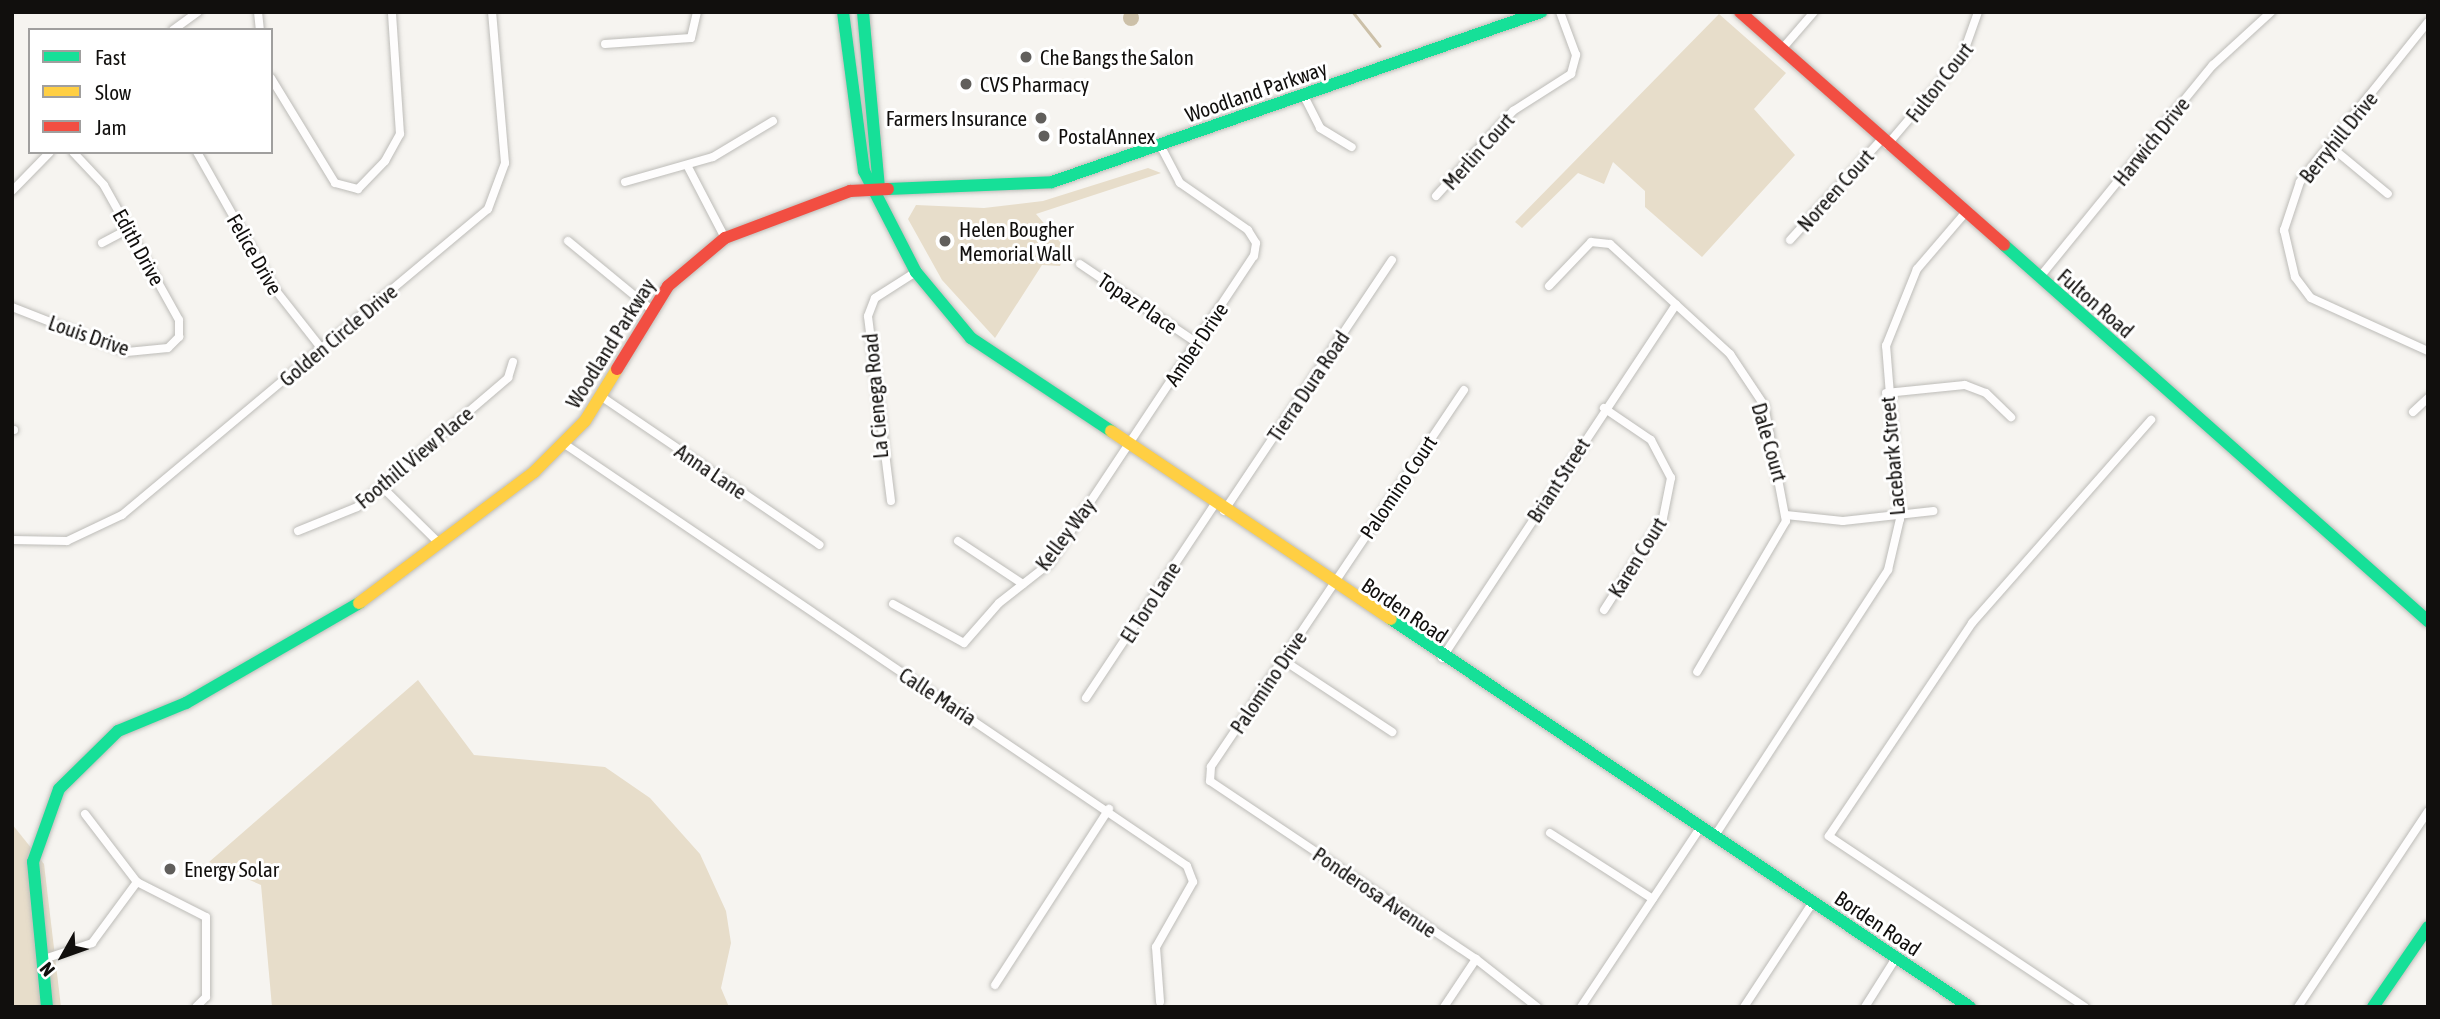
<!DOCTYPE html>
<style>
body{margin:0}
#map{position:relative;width:2440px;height:1019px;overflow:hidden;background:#f6f4f0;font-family:"Asap Condensed",sans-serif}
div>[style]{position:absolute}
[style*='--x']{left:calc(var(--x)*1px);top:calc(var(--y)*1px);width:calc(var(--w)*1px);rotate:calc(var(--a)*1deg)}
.green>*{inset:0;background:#e7ddca}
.water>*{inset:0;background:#ccc0a8}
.round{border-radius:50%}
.stream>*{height:2.5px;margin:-1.25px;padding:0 1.25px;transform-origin:1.25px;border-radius:1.25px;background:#ccc0a8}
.roads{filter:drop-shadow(0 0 2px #bdbcb8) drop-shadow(0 0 2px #bdbcb8)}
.street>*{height:8px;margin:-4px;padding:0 4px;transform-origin:4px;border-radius:4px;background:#fefdfd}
.fast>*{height:12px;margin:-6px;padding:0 6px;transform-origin:6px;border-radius:6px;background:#16e098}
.slow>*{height:12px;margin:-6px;padding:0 6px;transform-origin:6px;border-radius:6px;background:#ffcf43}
.jam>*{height:12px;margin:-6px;padding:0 6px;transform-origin:6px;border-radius:6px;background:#f24e42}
.dots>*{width:19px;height:19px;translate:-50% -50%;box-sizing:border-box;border:4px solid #fff;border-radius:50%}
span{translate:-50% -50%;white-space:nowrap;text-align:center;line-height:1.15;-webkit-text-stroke:6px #fff;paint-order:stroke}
.poi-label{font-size:21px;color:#110f0d}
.left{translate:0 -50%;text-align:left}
.right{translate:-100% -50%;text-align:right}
.street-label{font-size:21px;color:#110f0d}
.frame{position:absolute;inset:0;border:14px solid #110f0d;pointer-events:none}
.legend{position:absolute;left:28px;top:28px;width:245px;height:126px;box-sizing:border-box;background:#fff;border:2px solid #a09f9e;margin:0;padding:9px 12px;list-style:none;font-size:21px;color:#110f0d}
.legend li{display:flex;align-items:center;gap:14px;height:35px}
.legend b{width:35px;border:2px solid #a09f9e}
.north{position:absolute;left:28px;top:921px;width:70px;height:70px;-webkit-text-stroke:5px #fff;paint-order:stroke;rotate:230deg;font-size:19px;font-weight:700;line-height:28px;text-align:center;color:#110f0d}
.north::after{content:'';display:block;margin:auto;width:24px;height:32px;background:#110f0d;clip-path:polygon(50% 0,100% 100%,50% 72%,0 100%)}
</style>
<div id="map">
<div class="green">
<div style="clip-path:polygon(1719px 14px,1786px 73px,1754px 109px,1795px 155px,1702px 257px,1645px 207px,1645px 191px,1613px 162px,1604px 184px,1578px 173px,1522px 228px,1515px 222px)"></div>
<div style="clip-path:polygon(1148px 168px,1161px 173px,1036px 214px,1067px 250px,1060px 266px,1042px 265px,995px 338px,942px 280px,908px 219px,916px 205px,984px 208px,1043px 201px)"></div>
<div style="clip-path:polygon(418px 680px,474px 755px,605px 767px,650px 798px,700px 854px,726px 911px,731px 943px,721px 988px,729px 1007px,272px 1007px,261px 885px,209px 862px)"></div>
<div style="clip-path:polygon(12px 824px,44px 864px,61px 1007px,12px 1007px)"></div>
</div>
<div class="water">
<div class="round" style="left:1123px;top:10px;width:16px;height:16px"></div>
</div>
<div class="stream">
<div style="--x:1353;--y:12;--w:43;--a:51.5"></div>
</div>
<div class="roads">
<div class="street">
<div style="--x:258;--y:12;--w:18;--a:84"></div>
<div style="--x:2428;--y:22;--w:205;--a:128.7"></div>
<div style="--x:2300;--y:182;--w:51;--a:108.4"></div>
<div style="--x:2284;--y:230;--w:48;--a:76.8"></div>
<div style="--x:2295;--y:277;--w:26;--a:53"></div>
<div style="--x:2311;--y:298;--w:128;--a:24.4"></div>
<div style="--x:173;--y:30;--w:31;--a:-36"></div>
<div style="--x:605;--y:44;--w:86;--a:-4"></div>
<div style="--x:691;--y:38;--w:27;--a:-77"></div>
<div style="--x:1781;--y:50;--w:50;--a:-49"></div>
<div style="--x:271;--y:78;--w:123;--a:58.6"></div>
<div style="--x:335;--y:183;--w:24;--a:15"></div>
<div style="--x:358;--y:189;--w:39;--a:-46"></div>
<div style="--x:385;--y:161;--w:31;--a:-61"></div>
<div style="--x:400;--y:134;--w:122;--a:-93.8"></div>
<div style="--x:1304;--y:96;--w:36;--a:63"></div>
<div style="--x:1320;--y:128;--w:37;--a:31"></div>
<div style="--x:1887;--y:145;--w:116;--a:-49.6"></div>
<div style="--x:1962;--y:57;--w:48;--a:-70.4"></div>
<div style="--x:2330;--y:146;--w:75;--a:39.6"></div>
<div style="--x:197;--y:152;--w:156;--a:60.5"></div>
<div style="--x:274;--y:288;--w:78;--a:51.8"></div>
<div style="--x:688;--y:167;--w:80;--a:62.5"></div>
<div style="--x:625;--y:182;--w:91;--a:-15.9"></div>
<div style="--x:713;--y:157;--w:70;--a:-31"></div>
<div style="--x:12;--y:191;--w:54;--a:-45.7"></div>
<div style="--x:1436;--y:196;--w:115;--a:-47.8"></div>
<div style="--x:1513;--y:111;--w:69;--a:-32.5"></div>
<div style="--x:1571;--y:74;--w:20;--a:-75"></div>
<div style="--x:1576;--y:55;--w:46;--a:-110.4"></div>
<div style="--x:1790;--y:240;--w:135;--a:-47.7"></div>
<div style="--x:568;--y:241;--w:109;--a:39.4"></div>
<div style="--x:102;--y:243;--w:30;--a:-28"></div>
<div style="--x:1080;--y:264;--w:141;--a:34"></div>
<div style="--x:2039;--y:278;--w:275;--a:-50.8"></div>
<div style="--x:2213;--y:65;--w:79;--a:-42.4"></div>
<div style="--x:1549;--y:286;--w:61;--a:-46.3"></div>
<div style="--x:1591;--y:242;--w:19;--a:6"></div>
<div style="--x:1610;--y:244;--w:163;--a:42.5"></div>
<div style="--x:1730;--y:354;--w:61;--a:56.3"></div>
<div style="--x:1764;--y:405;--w:118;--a:79.3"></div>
<div style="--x:1786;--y:521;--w:175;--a:120.5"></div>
<div style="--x:12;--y:307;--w:123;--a:21.4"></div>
<div style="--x:127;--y:352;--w:41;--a:-5.6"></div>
<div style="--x:168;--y:348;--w:16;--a:-45"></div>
<div style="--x:179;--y:337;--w:17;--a:-90"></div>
<div style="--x:179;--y:320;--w:154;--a:-119.1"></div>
<div style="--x:104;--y:185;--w:45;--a:-133.2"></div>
<div style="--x:1464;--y:390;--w:454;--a:123.9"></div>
<div style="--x:1211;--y:767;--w:14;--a:94"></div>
<div style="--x:1210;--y:781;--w:320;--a:33.8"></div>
<div style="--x:1476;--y:959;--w:78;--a:38.2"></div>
<div style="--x:1886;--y:393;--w:79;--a:-5.8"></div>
<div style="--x:1965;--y:385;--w:22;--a:21"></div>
<div style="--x:1986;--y:393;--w:35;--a:44"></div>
<div style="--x:602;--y:397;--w:263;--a:34.2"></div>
<div style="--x:2413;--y:412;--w:21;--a:-43"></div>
<div style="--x:12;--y:430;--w:2;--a:0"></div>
<div style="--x:566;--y:445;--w:750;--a:34.13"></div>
<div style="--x:1187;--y:866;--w:17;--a:69"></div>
<div style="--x:1193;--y:882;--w:75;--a:119.6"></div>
<div style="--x:1156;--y:947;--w:55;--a:85.8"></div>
<div style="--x:381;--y:486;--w:81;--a:44.5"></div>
<div style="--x:891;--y:501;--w:186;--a:-97.1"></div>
<div style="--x:868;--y:316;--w:19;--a:-69"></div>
<div style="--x:875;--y:298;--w:49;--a:-32.4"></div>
<div style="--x:1224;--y:511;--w:302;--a:-56.2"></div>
<div style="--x:1786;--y:515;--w:57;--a:6"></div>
<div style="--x:1843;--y:521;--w:91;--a:-6.3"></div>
<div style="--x:298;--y:531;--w:64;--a:-22.1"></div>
<div style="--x:357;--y:507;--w:199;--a:-40.5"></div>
<div style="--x:508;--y:378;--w:17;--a:-73"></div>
<div style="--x:12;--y:540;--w:55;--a:1"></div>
<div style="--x:67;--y:541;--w:61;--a:-25.3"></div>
<div style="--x:122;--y:515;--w:477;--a:-39.9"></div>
<div style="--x:488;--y:209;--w:49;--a:-69.7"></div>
<div style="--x:505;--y:163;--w:152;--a:-94.9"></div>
<div style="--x:958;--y:541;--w:78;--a:33.5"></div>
<div style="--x:893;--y:604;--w:81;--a:28.8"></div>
<div style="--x:964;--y:643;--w:53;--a:-48.8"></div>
<div style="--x:999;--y:603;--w:63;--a:-38"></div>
<div style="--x:1049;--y:564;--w:370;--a:-56.4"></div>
<div style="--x:1254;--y:256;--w:13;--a:-81"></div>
<div style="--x:1256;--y:243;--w:15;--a:-122"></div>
<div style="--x:1248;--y:230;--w:83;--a:-145.3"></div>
<div style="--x:1180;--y:183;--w:43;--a:-117.8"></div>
<div style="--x:1604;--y:610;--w:109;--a:-57.3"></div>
<div style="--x:1663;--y:518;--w:41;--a:-78.7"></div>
<div style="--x:1671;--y:478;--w:43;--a:-117.8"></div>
<div style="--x:1651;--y:440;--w:57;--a:-145.8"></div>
<div style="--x:1442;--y:658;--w:424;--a:-56.5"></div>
<div style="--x:1283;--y:660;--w:131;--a:33.4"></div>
<div style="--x:1086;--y:698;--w:232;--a:-56.4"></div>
<div style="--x:85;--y:814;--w:86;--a:52.6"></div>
<div style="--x:137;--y:882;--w:77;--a:26.9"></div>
<div style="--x:206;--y:917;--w:80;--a:90"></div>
<div style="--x:206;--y:997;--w:14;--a:135"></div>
<div style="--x:1550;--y:833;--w:122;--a:32.7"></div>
<div style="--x:1714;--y:837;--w:319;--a:-56.9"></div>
<div style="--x:1888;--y:570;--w:52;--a:-76.8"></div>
<div style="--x:1900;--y:519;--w:174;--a:-94.6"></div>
<div style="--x:1886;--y:346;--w:83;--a:-68.1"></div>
<div style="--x:1917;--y:269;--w:74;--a:-49.4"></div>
<div style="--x:41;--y:960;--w:54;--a:-18.4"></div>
<div style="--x:92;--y:943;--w:76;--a:-53.6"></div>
<div style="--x:995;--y:985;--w:210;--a:-57.1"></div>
<div style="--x:1444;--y:1007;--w:58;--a:-56.3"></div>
<div style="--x:1581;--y:1007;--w:215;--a:-56.4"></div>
<div style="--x:1744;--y:1007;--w:126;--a:-56.7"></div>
<div style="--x:1865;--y:1007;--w:58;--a:-57.7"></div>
<div style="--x:2085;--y:1007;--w:308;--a:-146.3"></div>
<div style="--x:1829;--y:836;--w:257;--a:-56.1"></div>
<div style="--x:1972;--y:623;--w:271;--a:-48.6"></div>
<div style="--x:2298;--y:1007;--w:235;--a:-56.4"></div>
</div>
<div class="fast">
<div style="--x:843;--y:12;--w:160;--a:82.5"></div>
<div style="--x:864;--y:171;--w:114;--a:62.8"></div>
<div style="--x:916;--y:272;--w:86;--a:50.2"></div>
<div style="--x:971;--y:338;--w:168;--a:33.6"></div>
<div style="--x:863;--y:12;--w:178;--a:84.8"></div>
<div style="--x:888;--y:189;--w:164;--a:-2.4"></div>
<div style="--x:1052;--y:182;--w:518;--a:-19.17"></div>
<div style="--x:2004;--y:245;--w:567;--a:41.57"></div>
<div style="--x:1391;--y:619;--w:697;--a:33.83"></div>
<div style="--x:47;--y:1007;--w:146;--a:-95.5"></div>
<div style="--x:33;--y:862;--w:77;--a:-70.4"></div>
<div style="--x:59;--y:789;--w:83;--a:-44.5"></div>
<div style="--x:118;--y:731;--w:74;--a:-22.4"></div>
<div style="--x:186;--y:703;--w:200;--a:-30"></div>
<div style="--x:2373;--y:1007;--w:97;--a:-55.5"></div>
</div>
<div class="slow">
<div style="--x:1111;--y:431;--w:337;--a:33.9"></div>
<div style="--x:359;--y:603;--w:219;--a:-36.8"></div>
<div style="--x:534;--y:472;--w:72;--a:-45"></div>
<div style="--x:585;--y:421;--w:61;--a:-58.4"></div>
</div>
<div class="jam">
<div style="--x:1740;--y:12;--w:352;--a:41.4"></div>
<div style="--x:617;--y:369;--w:97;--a:-58.4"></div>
<div style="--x:668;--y:286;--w:75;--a:-40.1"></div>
<div style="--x:725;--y:238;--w:134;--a:-20.6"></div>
<div style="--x:850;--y:191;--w:38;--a:-3"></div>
</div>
</div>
<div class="dots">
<div style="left:1026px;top:57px;background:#615f5c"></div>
<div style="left:966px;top:84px;background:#615f5c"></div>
<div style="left:1041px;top:118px;background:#615f5c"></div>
<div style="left:1044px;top:136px;background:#615f5c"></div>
<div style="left:945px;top:241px;background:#615f5c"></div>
<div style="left:170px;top:869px;background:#615f5c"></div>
</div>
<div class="poi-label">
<span class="left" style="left:1040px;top:57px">Che Bangs the Salon</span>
<span class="left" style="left:980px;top:84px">CVS Pharmacy</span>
<span class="right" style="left:1027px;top:118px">Farmers Insurance</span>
<span class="left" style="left:1058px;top:136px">PostalAnnex</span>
<span class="left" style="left:959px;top:241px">Helen Bougher<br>Memorial Wall</span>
<span class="left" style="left:184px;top:869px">Energy Solar</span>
</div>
<div class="street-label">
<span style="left:1939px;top:82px;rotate:-52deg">Fulton Court</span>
<span style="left:1256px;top:91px;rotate:-19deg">Woodland Parkway</span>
<span style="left:2338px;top:137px;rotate:-51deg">Berryhill Drive</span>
<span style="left:2151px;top:141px;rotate:-51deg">Harwich Drive</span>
<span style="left:1478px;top:151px;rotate:-48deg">Merlin Court</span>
<span style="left:1835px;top:190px;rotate:-48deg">Noreen Court</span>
<span style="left:139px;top:247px;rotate:61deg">Edith Drive</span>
<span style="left:255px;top:254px;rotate:60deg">Felice Drive</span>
<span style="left:1138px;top:303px;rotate:34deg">Topaz Place</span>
<span style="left:2096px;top:303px;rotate:41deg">Fulton Road</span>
<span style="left:89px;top:335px;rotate:19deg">Louis Drive</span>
<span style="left:338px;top:335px;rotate:-40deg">Golden Circle Drive</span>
<span style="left:610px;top:343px;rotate:-58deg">Woodland Parkway</span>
<span style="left:1196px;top:344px;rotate:-56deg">Amber Drive</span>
<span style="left:1308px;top:386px;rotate:-56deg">Tierra Dura Road</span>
<span style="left:875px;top:396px;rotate:-95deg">La Cienega Road</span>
<span style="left:1770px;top:442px;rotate:74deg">Dale Court</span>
<span style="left:1892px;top:456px;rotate:-95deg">Lacebark Street</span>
<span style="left:414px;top:457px;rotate:-40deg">Foothill View Place</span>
<span style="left:711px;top:471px;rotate:34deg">Anna Lane</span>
<span style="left:1558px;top:480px;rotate:-57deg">Briant Street</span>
<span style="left:1398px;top:487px;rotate:-56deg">Palomino Court</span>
<span style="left:1065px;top:534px;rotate:-53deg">Kelley Way</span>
<span style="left:1637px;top:557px;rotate:-58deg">Karen Court</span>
<span style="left:1150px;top:602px;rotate:-57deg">El Toro Lane</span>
<span style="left:1405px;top:610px;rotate:34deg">Borden Road</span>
<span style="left:1268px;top:682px;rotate:-56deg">Palomino Drive</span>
<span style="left:938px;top:696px;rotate:33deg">Calle Maria</span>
<span style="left:1375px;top:892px;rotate:34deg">Ponderosa Avenue</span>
<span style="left:1878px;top:923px;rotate:34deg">Borden Road</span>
</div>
<div class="frame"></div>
<ul class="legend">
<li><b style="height:9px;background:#16e098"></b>Fast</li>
<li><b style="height:9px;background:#ffcf43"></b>Slow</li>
<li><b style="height:9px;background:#f24e42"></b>Jam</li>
</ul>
<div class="north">N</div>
</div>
